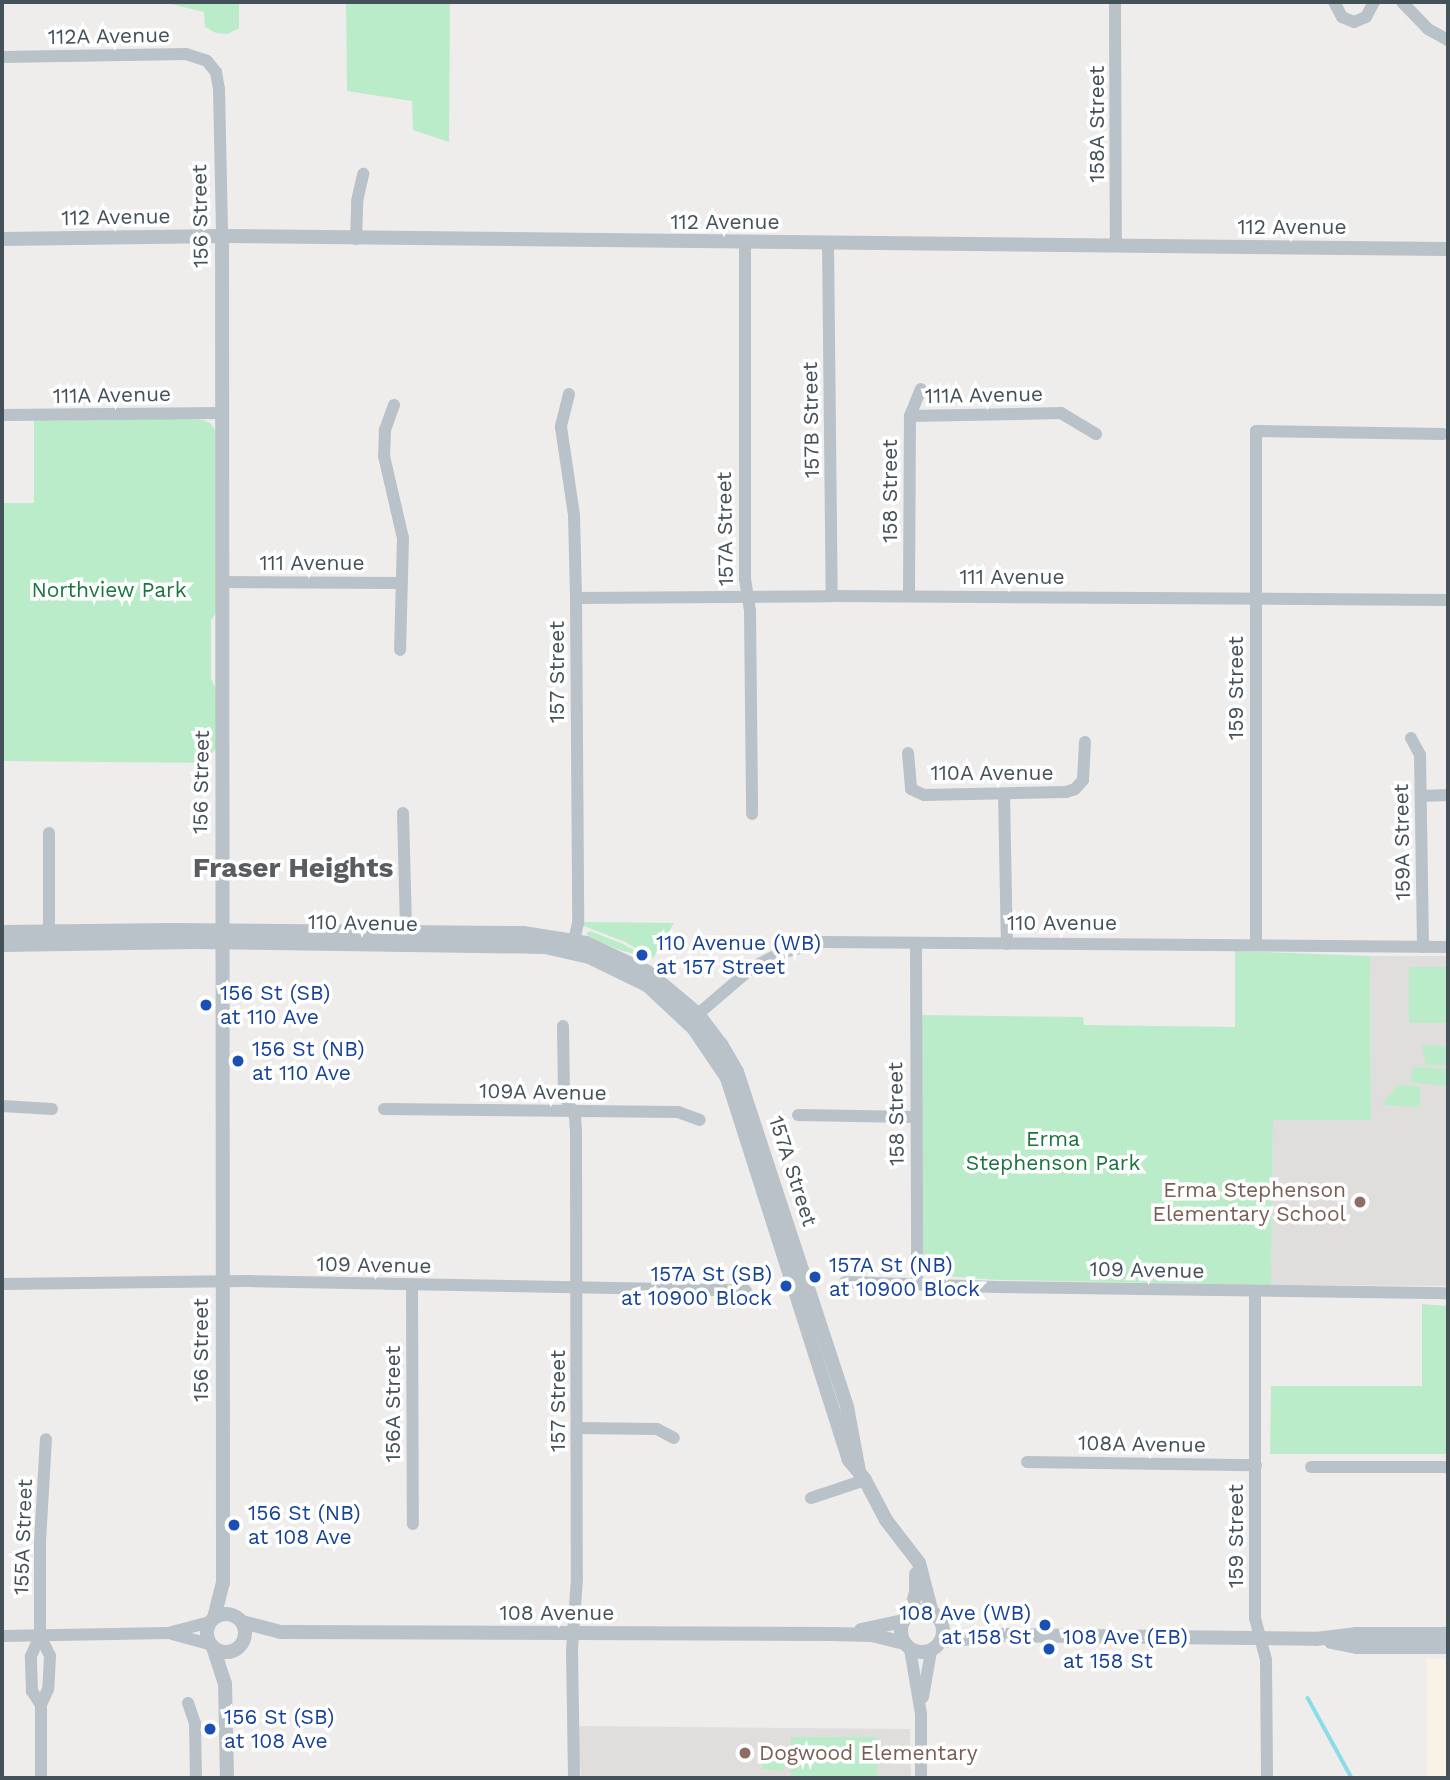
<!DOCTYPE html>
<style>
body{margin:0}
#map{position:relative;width:1450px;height:1780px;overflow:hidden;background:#efecec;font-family:"Work Sans",sans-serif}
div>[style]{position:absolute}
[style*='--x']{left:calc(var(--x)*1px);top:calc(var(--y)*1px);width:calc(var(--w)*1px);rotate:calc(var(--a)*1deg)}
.commercial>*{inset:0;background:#faf2e4}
.education>*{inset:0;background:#e0dddd}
.green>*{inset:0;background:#bbecc9}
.stream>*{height:3.5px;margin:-1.75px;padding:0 1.75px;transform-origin:1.75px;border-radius:1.75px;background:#8adce7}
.minor>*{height:12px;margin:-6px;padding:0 6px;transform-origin:6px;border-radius:6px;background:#b8c2c8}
.tertiary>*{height:14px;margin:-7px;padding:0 7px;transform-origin:7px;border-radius:7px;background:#b8c2c8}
.tertiary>.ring{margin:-7px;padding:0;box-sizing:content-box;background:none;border:14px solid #b8c2c8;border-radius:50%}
.dots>*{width:19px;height:19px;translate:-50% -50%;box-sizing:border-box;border:4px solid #fff;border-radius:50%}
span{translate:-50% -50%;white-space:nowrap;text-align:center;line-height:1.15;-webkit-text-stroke:7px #fff;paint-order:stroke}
.street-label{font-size:21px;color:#455158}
.park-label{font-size:21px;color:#1a753f}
.transit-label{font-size:21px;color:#164399}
.left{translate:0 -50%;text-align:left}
.right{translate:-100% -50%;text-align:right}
.education-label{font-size:21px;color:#785e54}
.district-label{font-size:28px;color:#595d60;font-weight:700}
.frame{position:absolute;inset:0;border:4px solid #455158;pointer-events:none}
</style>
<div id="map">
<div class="commercial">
<div style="clip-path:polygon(1427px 1659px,1448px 1659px,1448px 1778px,1427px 1778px)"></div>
</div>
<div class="education">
<div style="clip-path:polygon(1370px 956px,1448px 956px,1448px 1286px,1271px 1285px,1273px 1119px,1371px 1120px)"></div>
<div style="clip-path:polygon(577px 1726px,910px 1729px,911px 1778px,581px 1778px)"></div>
</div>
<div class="green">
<div style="clip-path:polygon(162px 2px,239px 2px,239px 28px,228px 34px,216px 33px,205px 27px,204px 12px)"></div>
<div style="clip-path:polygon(346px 2px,450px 2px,449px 142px,413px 130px,412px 101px,347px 91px)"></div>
<div style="clip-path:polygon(158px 417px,203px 420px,210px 423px,215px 430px,216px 613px,211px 620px,211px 679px,216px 689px,216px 749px,210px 755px,210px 763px,2px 761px,2px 503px,34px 503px,34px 419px)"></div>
<div style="clip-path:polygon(584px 922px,674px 923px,653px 958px,625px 942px,584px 926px)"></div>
<div style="clip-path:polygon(590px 931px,623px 944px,639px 953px,638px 955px,620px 950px,594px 940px,586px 934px)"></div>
<div style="clip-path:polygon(1235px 951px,1370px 956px,1371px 1120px,1273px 1120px,1271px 1285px,998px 1280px,929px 1275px,922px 1261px,922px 1015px,1083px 1017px,1084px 1025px,1235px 1027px)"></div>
<div style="clip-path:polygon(1409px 967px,1448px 967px,1448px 1023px,1409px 1023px)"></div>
<div style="clip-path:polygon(1422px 1045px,1448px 1046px,1448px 1065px,1426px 1065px)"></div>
<div style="clip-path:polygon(1412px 1067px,1448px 1069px,1448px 1086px,1411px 1082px)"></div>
<div style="clip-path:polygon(1399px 1084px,1420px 1087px,1420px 1107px,1381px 1105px)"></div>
<div style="clip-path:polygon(1422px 1304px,1448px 1306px,1448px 1454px,1270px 1454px,1271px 1386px,1422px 1386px)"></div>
<div style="clip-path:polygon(791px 1737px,877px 1737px,877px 1778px,791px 1778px)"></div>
<div style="clip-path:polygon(763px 1748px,785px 1751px,784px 1771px,762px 1769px)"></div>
</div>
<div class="stream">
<div style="--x:1308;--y:1698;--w:91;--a:61.2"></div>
</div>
<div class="minor">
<div style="--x:1115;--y:2;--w:244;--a:89.8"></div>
<div style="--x:1334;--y:2;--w:17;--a:62"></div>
<div style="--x:1342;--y:17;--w:13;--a:23"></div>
<div style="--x:1354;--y:22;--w:13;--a:-23"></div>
<div style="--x:1366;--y:17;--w:17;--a:-62"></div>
<div style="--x:1402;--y:2;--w:37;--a:46"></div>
<div style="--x:1428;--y:29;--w:23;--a:29"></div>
<div style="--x:2;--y:57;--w:184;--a:-0.9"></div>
<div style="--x:186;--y:54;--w:22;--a:18"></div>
<div style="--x:207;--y:61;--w:14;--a:51"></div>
<div style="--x:216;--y:72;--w:17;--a:80"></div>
<div style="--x:219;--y:89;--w:147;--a:88.8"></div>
<div style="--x:356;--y:239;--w:38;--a:-88"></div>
<div style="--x:357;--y:201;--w:28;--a:-77"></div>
<div style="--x:745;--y:243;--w:336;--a:90"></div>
<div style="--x:745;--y:579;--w:32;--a:81"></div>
<div style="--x:750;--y:611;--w:203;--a:89.4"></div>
<div style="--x:828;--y:243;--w:353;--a:89.4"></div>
<div style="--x:569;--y:394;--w:34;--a:104"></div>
<div style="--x:561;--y:427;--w:89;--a:81.6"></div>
<div style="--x:574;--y:515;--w:83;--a:88.6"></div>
<div style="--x:576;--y:598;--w:325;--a:89.6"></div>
<div style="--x:578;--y:923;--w:26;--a:103"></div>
<div style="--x:394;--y:405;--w:27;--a:110"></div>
<div style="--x:385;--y:430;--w:26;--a:92"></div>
<div style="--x:384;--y:456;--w:84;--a:77"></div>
<div style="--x:403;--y:538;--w:112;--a:91.5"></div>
<div style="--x:2;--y:415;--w:220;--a:-0.5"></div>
<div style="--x:910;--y:416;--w:151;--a:-1.1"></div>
<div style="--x:1061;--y:413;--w:41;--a:31"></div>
<div style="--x:224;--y:582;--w:176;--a:0.3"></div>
<div style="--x:909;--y:596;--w:180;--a:-89.7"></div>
<div style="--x:910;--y:416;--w:29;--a:-68"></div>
<div style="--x:576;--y:598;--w:256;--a:-0.4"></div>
<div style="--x:832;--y:596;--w:616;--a:0.37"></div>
<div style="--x:1411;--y:738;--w:19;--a:62"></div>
<div style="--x:1420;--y:755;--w:192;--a:89.1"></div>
<div style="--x:908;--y:753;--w:36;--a:85"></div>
<div style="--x:911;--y:789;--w:14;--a:25"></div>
<div style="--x:924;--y:795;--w:142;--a:-1.2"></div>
<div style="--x:1066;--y:792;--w:9;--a:-18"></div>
<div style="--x:1075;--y:789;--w:12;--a:-48"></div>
<div style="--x:1083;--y:780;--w:38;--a:-87"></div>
<div style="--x:1004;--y:794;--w:150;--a:88.9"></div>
<div style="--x:1421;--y:796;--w:27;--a:-2"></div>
<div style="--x:403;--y:813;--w:118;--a:88.5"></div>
<div style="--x:49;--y:833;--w:107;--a:90"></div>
<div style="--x:916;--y:944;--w:340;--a:89.8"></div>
<div style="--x:1256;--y:945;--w:514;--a:-90"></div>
<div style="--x:1256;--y:431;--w:187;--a:0.9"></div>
<div style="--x:691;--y:1020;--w:82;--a:-40.5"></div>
<div style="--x:753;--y:967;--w:31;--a:-27"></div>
<div style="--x:781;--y:953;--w:42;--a:-15"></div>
<div style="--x:822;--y:942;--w:626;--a:0.46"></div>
<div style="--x:563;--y:1026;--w:69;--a:89.2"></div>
<div style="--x:564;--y:1095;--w:25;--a:63"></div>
<div style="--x:575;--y:1117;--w:13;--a:86"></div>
<div style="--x:576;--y:1130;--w:448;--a:89.9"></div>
<div style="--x:577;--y:1578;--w:72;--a:94"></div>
<div style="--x:572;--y:1650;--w:128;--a:89.1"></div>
<div style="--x:2;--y:1106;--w:50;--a:3.4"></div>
<div style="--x:384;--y:1109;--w:294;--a:0.6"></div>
<div style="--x:678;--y:1112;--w:23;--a:20"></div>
<div style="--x:798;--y:1115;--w:116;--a:1"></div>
<div style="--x:845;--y:1282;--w:153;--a:1.9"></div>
<div style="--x:998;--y:1287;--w:450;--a:0.8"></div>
<div style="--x:2;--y:1284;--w:245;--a:-0.7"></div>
<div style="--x:247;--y:1281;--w:499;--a:1.1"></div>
<div style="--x:412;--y:1285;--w:239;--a:89.8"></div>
<div style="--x:1255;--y:1292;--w:326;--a:90"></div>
<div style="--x:1255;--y:1618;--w:43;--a:75.3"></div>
<div style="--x:1266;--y:1660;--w:118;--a:89.5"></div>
<div style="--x:577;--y:1428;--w:80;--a:0.7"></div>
<div style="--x:657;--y:1429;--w:19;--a:28"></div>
<div style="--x:1027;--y:1462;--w:229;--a:0.8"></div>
<div style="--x:1311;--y:1467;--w:137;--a:0"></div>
<div style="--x:811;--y:1498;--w:57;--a:-18.4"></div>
<div style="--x:172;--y:1634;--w:39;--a:15"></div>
<div style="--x:2;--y:1636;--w:166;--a:-1"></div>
<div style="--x:168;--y:1633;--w:43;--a:-14.7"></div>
<div style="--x:40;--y:1636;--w:22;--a:63"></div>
<div style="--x:50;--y:1656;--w:33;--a:93"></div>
<div style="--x:48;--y:1689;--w:17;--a:114"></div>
<div style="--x:41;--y:1705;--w:73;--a:90"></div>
<div style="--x:910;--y:1649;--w:66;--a:80.4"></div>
<div style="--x:921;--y:1714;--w:64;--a:90"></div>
<div style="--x:923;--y:1697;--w:47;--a:-80.1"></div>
<div style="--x:188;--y:1703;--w:21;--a:71"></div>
<div style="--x:195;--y:1723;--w:55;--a:89"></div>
<div style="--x:41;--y:1705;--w:17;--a:-123"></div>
<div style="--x:32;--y:1691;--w:35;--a:-92"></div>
<div style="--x:31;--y:1656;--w:22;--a:-66"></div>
<div style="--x:40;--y:1636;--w:94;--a:-90"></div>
<div style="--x:40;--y:1542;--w:103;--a:-86.7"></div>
</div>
<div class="tertiary">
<div style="--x:2;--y:239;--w:220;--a:-0.8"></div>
<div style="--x:222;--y:236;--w:1226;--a:0.61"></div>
<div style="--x:2;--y:932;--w:171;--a:-0.7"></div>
<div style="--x:173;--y:930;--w:350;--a:0.5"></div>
<div style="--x:523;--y:933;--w:64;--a:9"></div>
<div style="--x:586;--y:943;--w:68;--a:25.1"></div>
<div style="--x:648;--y:972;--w:65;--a:40"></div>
<div style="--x:698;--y:1014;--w:38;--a:53"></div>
<div style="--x:721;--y:1044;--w:32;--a:60"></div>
<div style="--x:737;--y:1072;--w:353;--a:71.8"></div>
<div style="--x:847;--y:1407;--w:65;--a:79.4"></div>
<div style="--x:2;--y:945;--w:193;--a:-0.9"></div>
<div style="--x:195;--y:942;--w:350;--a:0.8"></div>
<div style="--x:545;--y:947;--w:45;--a:12.8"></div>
<div style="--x:589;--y:957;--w:64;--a:25.8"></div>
<div style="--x:647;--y:985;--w:64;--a:43.1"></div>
<div style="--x:694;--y:1029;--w:59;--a:56"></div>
<div style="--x:727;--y:1078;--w:401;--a:72.3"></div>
<div style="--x:849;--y:1460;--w:26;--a:51"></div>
<div style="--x:865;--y:1480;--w:45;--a:62.3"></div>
<div style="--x:886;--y:1520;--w:54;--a:52.5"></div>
<div style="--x:919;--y:1563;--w:52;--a:75.4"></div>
<div class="ring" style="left:901px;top:1610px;width:28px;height:28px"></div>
<div style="--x:910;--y:1613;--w:22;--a:-74"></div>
<div style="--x:916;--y:1592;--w:18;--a:-90"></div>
<div class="ring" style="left:207px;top:1614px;width:24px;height:24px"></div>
<div style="--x:214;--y:1618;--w:36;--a:-76"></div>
<div style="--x:223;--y:1583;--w:1347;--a:-90.04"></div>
<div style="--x:242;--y:1622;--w:40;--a:14.4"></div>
<div style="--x:281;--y:1632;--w:551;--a:0.21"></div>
<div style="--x:832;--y:1634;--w:40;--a:1.4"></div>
<div style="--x:872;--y:1635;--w:32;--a:14"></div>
<div style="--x:861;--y:1630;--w:43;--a:-12.1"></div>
<div style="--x:941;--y:1641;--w:63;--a:-5.4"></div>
<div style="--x:1004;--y:1635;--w:312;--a:0.7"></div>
<div style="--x:1316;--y:1639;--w:41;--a:-7"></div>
<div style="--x:1357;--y:1634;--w:91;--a:0"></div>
<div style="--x:1331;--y:1642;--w:26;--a:11"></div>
<div style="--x:1357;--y:1647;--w:91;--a:0"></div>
<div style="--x:213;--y:1647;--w:38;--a:72"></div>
<div style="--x:225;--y:1683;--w:95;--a:88.8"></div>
</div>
<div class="dots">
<div style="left:642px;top:955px;background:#1a4fb4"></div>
<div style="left:206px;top:1005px;background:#1a4fb4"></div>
<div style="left:238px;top:1061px;background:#1a4fb4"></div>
<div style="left:1360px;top:1202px;background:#8d6e63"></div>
<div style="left:815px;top:1277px;background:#1a4fb4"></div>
<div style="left:786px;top:1286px;background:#1a4fb4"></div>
<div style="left:234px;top:1525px;background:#1a4fb4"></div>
<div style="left:1045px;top:1625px;background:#1a4fb4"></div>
<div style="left:1049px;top:1649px;background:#1a4fb4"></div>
<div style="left:210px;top:1729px;background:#1a4fb4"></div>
<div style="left:745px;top:1753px;background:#8d6e63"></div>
</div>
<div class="street-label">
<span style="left:109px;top:36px;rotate:-1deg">112A Avenue</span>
<span style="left:1097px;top:124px;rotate:-90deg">158A Street</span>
<span style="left:200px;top:216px;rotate:-91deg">156 Street</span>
<span style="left:116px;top:217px;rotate:-1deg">112 Avenue</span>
<span style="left:725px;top:222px">112 Avenue</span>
<span style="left:1292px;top:227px">112 Avenue</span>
<span style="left:112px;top:395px;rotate:-1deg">111A Avenue</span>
<span style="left:984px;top:395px;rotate:-1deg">111A Avenue</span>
<span style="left:811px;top:420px;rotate:-91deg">157B Street</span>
<span style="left:890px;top:491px;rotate:-90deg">158 Street</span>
<span style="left:725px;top:529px;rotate:-91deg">157A Street</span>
<span style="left:312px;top:563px">111 Avenue</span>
<span style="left:1012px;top:577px">111 Avenue</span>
<span style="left:557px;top:672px;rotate:-90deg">157 Street</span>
<span style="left:1236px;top:688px;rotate:-90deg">159 Street</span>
<span style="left:992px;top:773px">110A Avenue</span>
<span style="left:201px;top:782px;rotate:-89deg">156 Street</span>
<span style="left:1402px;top:842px;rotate:-91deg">159A Street</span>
<span style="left:363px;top:923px;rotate:1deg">110 Avenue</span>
<span style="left:1062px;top:923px">110 Avenue</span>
<span style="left:543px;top:1092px;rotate:1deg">109A Avenue</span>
<span style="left:896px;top:1114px;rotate:-91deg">158 Street</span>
<span style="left:793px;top:1171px;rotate:72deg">157A Street</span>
<span style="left:374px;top:1265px;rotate:1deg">109 Avenue</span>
<span style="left:1147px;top:1270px;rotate:1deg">109 Avenue</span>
<span style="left:201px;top:1350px;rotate:-90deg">156 Street</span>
<span style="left:558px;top:1401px;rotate:-90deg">157 Street</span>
<span style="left:393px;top:1404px;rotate:-90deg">156A Street</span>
<span style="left:1142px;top:1444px;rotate:1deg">108A Avenue</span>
<span style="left:1236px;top:1536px;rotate:-90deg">159 Street</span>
<span style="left:23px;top:1537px;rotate:-88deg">155A Street</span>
<span style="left:557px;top:1613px">108 Avenue</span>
</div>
<div class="park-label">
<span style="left:109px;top:590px">Northview Park</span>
<span style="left:1053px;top:1151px">Erma<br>Stephenson Park</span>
</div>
<div class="transit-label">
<span class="left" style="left:656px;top:955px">110 Avenue (WB)<br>at 157 Street</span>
<span class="left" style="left:220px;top:1005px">156 St (SB)<br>at 110 Ave</span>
<span class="left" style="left:252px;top:1061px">156 St (NB)<br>at 110 Ave</span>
<span class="left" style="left:829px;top:1277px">157A St (NB)<br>at 10900 Block</span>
<span class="right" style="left:772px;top:1286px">157A St (SB)<br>at 10900 Block</span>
<span class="left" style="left:248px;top:1525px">156 St (NB)<br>at 108 Ave</span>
<span class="right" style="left:1031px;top:1625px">108 Ave (WB)<br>at 158 St</span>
<span class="left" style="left:1063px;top:1649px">108 Ave (EB)<br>at 158 St</span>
<span class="left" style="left:224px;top:1729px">156 St (SB)<br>at 108 Ave</span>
</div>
<div class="education-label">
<span class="right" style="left:1346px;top:1202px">Erma Stephenson<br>Elementary School</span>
<span class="left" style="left:759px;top:1753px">Dogwood Elementary</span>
</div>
<div class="district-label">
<span style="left:293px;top:868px">Fraser Heights</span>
</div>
<div class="frame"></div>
</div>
